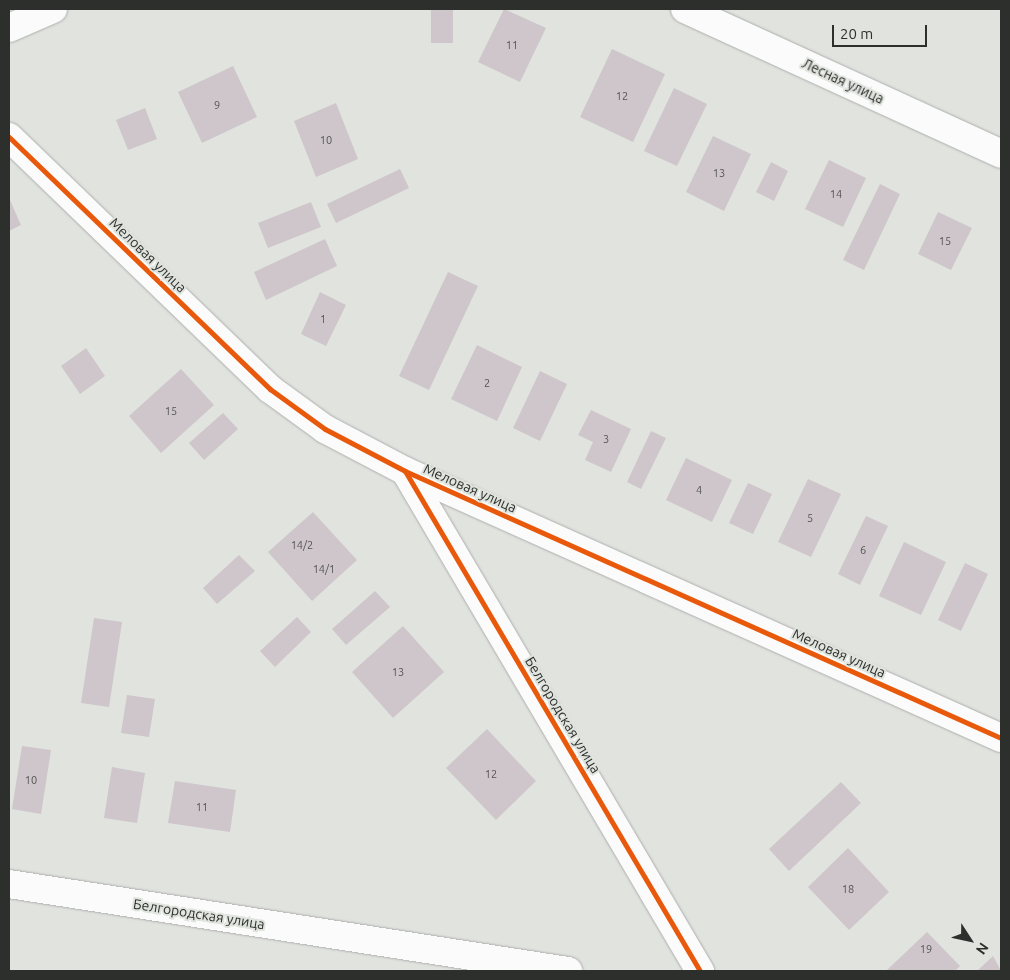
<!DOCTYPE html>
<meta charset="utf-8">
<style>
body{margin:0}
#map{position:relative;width:1010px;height:980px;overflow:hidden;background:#e1e3df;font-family:Ubuntu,sans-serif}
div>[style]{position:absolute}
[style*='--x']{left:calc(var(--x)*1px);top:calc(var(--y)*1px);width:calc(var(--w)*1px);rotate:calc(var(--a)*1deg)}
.building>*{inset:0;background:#cec6ca}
.roads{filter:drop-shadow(0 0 1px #aeafad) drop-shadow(0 0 1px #aeafad)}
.street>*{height:28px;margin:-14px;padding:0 14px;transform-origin:14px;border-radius:14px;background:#fafbfa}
.cycleway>*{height:5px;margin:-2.5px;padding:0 2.5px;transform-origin:2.5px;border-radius:2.5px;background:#e8590c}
span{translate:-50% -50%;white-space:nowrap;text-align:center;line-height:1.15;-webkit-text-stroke:4px #e0e4de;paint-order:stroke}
.number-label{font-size:11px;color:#555554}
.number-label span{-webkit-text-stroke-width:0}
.street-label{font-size:14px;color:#2d2f2c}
.frame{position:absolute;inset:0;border:10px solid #2d2f2c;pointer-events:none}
.north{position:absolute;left:945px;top:915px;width:50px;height:50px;-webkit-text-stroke:4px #e0e4de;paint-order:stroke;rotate:125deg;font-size:14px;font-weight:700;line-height:20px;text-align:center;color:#2d2f2c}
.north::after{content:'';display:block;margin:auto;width:18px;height:22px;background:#2d2f2c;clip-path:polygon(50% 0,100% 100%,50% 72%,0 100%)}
.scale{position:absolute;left:832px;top:25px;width:95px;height:22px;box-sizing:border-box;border:2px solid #2d2f2c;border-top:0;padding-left:6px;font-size:15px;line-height:18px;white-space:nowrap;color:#2d2f2c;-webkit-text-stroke:4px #e0e4de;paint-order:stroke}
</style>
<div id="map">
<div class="building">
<div style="clip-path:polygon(431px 9px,453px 9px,453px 43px,431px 43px)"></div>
<div style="clip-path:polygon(504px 9px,546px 28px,520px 82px,478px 62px)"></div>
<div style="clip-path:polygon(612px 49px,665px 74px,633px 142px,580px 117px)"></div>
<div style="clip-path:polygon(233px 66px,257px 117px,202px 143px,178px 92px)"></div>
<div style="clip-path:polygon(674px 88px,707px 104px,677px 166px,644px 151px)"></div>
<div style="clip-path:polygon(336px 103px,358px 159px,316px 177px,294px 121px)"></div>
<div style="clip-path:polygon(145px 108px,157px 139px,128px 150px,116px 120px)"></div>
<div style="clip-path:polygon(713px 136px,751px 154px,724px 211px,686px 192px)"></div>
<div style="clip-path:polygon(829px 160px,866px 178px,843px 227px,805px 209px)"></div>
<div style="clip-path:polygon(771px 162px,788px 171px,774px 201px,756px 192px)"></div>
<div style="clip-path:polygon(400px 169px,409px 188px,336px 223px,327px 204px)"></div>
<div style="clip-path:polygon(880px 184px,900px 194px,864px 270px,843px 260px)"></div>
<div style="clip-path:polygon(9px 198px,21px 225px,9px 231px)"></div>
<div style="clip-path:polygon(311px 202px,321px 227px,268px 248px,258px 223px)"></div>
<div style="clip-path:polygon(938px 212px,972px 228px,951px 270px,918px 254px)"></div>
<div style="clip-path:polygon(325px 239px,337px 266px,266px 300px,254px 272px)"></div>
<div style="clip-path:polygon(448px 272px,478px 286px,429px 390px,399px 376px)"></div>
<div style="clip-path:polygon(320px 292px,346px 305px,326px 346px,301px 334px)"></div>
<div style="clip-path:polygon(477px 345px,522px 367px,497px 421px,451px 399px)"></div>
<div style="clip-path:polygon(86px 348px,105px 376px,80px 394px,61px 366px)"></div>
<div style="clip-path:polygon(181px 369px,214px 405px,161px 453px,129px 416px)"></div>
<div style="clip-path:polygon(540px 371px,567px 384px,540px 441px,513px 428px)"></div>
<div style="clip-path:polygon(591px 410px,631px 429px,611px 472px,585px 460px,593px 442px,578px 435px)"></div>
<div style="clip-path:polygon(223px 413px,238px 429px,204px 460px,189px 443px)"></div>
<div style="clip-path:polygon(651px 431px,666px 438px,641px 489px,627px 482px)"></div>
<div style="clip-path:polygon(686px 458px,732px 480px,712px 522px,666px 500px)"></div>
<div style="clip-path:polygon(808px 479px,841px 494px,811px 557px,778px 542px)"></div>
<div style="clip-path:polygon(748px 483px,772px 494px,753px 534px,729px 523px)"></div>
<div style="clip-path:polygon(313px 512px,357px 560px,312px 601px,268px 552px)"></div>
<div style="clip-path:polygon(866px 516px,888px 526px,860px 585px,838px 574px)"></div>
<div style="clip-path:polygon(904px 542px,946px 562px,921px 615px,879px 596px)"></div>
<div style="clip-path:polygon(239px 555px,255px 571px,217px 604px,203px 588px)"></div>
<div style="clip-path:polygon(965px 563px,988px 574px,961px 631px,938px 620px)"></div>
<div style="clip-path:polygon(375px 591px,390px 607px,346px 645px,332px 629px)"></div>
<div style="clip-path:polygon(297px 617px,311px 632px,275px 667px,260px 651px)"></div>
<div style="clip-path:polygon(94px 618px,122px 622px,109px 707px,81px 703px)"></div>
<div style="clip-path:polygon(403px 626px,444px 672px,393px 718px,352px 672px)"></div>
<div style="clip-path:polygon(127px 695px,155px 699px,149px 737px,121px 733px)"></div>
<div style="clip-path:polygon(487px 729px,536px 781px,496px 820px,446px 768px)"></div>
<div style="clip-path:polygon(22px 746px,51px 750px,41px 814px,12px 809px)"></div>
<div style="clip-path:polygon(112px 767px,145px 773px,137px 823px,104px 818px)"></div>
<div style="clip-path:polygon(175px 781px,236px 790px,230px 832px,168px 823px)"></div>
<div style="clip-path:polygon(841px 782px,861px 803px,789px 871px,769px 849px)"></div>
<div style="clip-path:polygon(848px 848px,889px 892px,849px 930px,808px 887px)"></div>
<div style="clip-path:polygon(927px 932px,960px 966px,955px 971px,886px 971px)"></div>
<div style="clip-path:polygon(993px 956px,1001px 971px,977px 971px)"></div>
</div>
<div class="roads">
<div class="street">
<div style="--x:685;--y:9;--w:348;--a:24.6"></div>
<div style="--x:9;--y:28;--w:48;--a:-23.4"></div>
<div style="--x:9;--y:137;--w:363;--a:44"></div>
<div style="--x:270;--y:389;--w:68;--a:36"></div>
<div style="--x:325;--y:429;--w:90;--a:27.7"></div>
<div style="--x:405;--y:471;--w:653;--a:24.13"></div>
<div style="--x:405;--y:471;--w:581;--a:59.46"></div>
<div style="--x:9;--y:884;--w:566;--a:8.85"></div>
</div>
</div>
<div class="cycleway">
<div style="--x:9;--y:137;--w:363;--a:44"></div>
<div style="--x:270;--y:389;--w:68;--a:36"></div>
<div style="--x:325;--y:429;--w:90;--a:27.7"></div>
<div style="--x:405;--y:471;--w:653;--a:24.13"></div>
<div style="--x:405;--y:471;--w:581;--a:59.46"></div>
</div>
<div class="number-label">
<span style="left:512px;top:45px">11</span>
<span style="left:622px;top:96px">12</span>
<span style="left:217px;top:105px">9</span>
<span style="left:326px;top:140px">10</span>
<span style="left:719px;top:173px">13</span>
<span style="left:836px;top:194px">14</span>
<span style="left:945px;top:241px">15</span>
<span style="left:323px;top:319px">1</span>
<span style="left:487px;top:383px">2</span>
<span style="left:171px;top:411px">15</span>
<span style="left:606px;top:439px">3</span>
<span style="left:699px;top:490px">4</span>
<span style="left:810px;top:518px">5</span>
<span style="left:302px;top:545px">14/2</span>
<span style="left:863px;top:550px">6</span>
<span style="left:324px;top:569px">14/1</span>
<span style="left:398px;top:672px">13</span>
<span style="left:491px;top:774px">12</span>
<span style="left:31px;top:780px">10</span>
<span style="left:202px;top:807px">11</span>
<span style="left:848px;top:889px">18</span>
<span style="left:926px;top:949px">19</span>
</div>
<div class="street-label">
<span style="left:843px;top:81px;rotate:25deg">Лесная улица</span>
<span style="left:148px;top:255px;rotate:44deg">Меловая улица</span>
<span style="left:470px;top:488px;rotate:24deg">Меловая улица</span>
<span style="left:839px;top:653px;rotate:24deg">Меловая улица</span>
<span style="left:563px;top:715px;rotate:59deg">Белгородская улица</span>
<span style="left:199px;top:914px;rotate:9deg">Белгородская улица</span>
</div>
<div class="frame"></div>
<div class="north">N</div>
<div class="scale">20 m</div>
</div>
